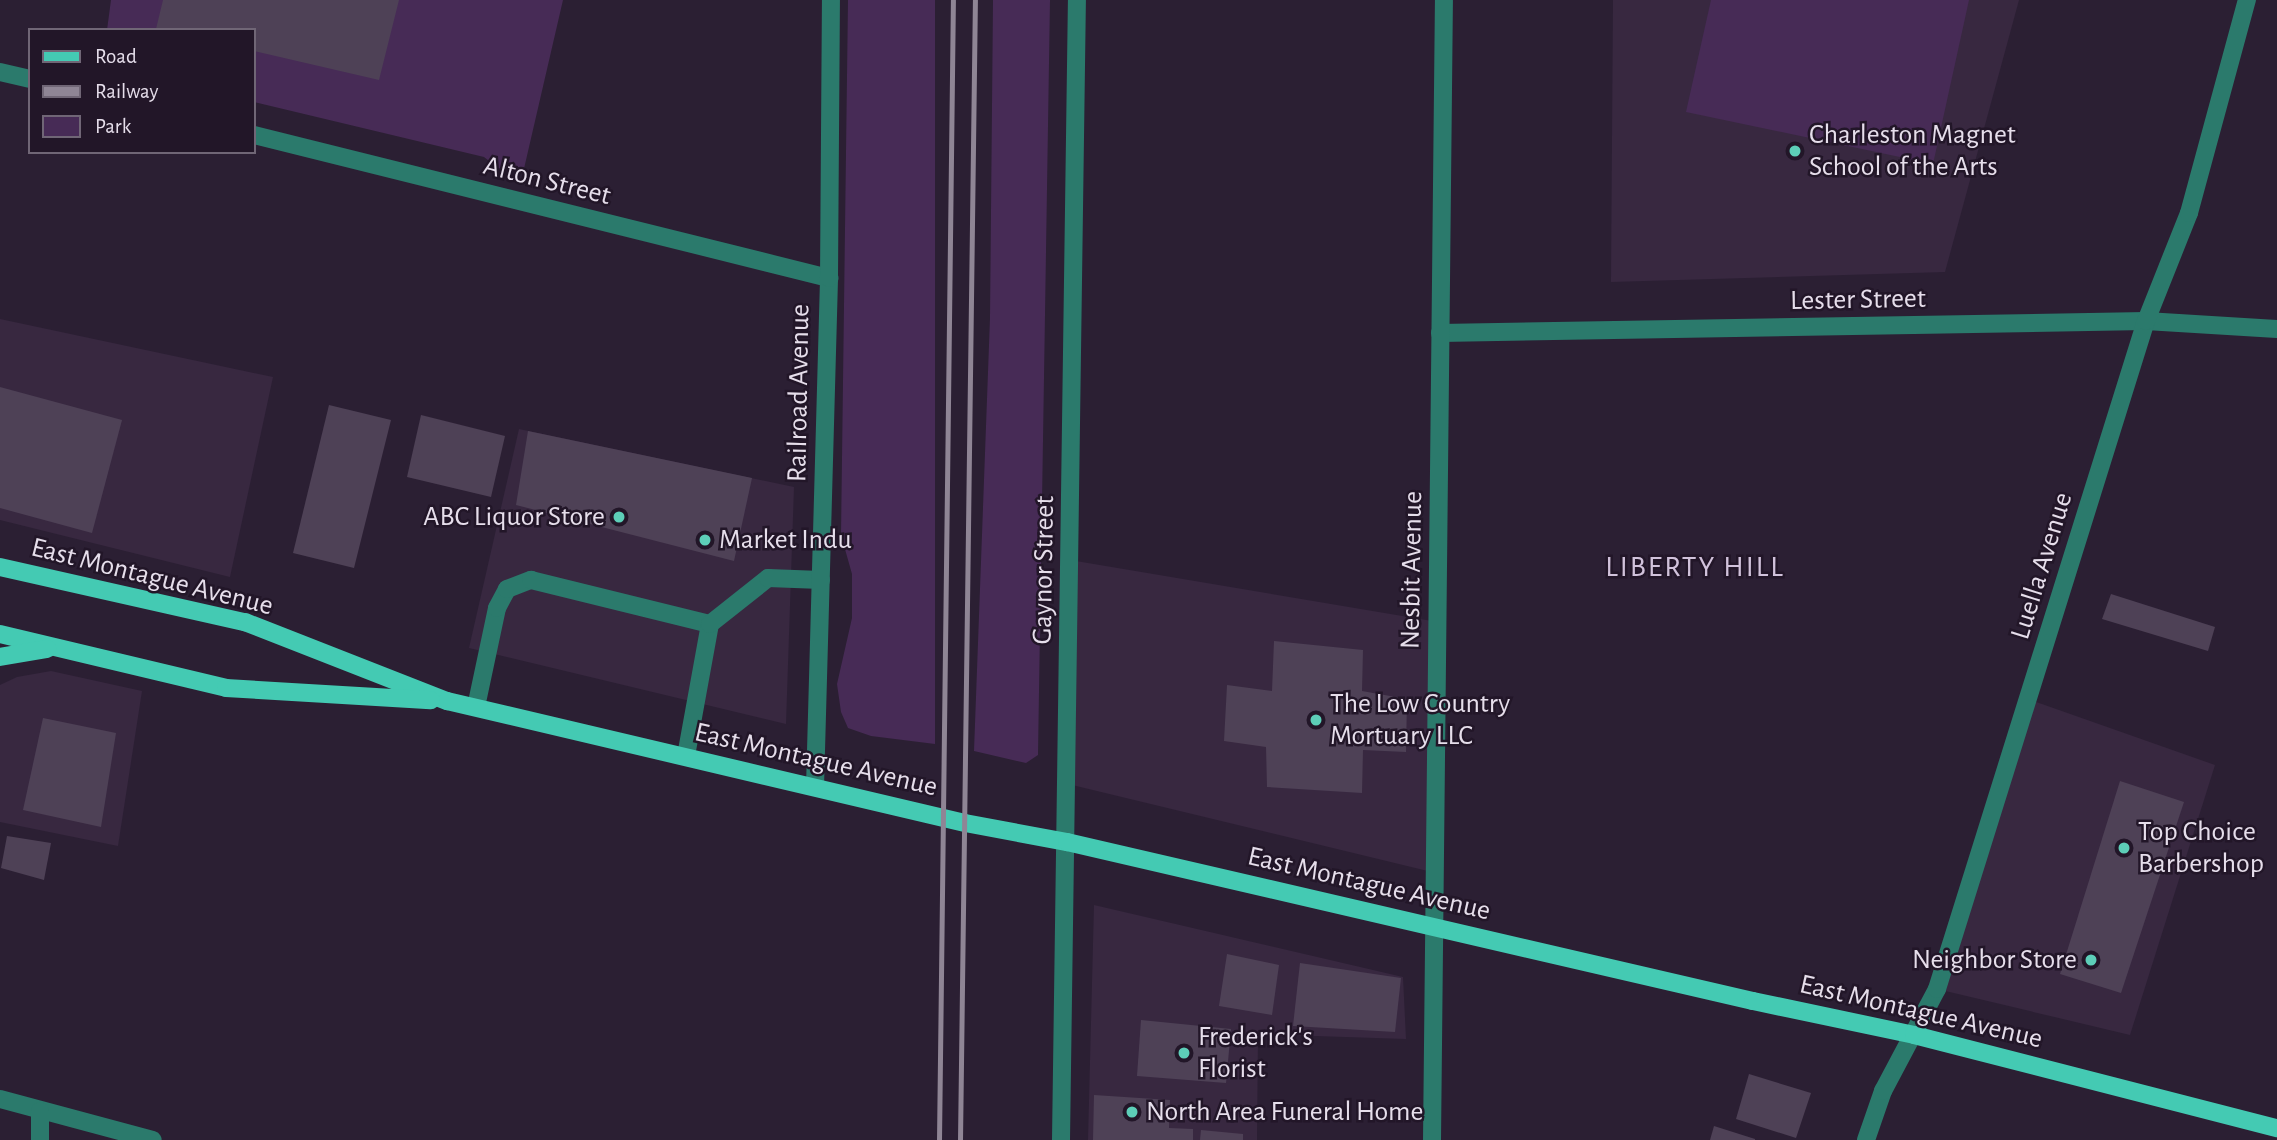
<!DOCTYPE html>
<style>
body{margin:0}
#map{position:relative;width:2277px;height:1140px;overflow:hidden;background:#2b1f33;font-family:"Alegreya Sans",sans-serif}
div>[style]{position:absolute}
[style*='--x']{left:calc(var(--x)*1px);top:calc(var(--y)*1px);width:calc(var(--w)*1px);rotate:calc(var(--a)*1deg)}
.built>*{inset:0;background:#382840}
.green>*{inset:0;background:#472b56}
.building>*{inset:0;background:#4e4156}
.minor>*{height:18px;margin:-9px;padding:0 9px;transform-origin:9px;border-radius:9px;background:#2b7a6c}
.major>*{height:18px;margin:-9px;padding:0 9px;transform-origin:9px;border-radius:9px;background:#44cab3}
.rail>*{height:5px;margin:-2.5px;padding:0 2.5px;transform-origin:2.5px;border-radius:2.5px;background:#8f8595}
.dots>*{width:19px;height:19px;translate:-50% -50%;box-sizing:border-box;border:4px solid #221628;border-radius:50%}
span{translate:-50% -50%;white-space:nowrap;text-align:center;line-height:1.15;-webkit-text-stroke:5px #221628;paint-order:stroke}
.poi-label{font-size:28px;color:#e6deeb}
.left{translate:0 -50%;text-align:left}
.right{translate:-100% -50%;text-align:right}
.street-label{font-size:28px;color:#e6deeb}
.neighbourhood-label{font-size:30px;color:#d1c2db;letter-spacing:2px}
.legend{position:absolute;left:28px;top:28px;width:228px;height:126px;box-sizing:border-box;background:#221628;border:2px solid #706676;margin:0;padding:9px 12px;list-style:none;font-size:21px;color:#e6deeb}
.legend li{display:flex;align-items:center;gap:14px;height:35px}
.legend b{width:35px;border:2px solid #706676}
</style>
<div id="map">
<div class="built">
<div style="clip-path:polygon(1613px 0,2019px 0,1945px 272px,1611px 282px)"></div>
<div style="clip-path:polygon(0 319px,273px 377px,230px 577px,0 520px)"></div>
<div style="clip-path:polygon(519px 429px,794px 487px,786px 724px,469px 648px)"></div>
<div style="clip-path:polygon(1070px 560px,1438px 622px,1436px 873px,1068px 784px)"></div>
<div style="clip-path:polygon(51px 671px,142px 691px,118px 846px,0 822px,0 685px,17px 677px)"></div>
<div style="clip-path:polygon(2028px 699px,2215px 765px,2130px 1035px,1937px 989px)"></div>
<div style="clip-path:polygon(1094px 905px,1403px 977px,1406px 1039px,1258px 1034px,1257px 1140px,1088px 1140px)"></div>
</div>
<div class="green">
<div style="clip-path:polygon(111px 0,563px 0,523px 173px,498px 168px,484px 157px,254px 102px,254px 30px,107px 30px)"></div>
<div style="clip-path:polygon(848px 0,935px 0,935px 744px,871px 736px,848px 728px,841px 712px,837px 684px,852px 618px,852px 574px,841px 535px)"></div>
<div style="clip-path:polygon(993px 0,1050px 0,1038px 755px,1026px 763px,974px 751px,990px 318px)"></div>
<div style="clip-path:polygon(1711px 0,1969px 0,1933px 164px,1686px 112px)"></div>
</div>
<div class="building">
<div style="clip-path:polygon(163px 0,399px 0,379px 80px,254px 51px,254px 30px,156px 29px)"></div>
<div style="clip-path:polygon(0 387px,122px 420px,92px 533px,0 508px)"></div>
<div style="clip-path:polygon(329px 405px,391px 420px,354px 568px,293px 553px)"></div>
<div style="clip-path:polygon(421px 415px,505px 436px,491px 497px,407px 477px)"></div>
<div style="clip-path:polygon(528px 431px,752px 478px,734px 561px,516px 505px)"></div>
<div style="clip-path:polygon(2111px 594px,2215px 627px,2208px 651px,2102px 619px)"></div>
<div style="clip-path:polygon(1274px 641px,1363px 650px,1362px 691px,1407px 699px,1406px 752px,1363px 750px,1362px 793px,1267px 787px,1266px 747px,1224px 741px,1227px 685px,1272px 691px)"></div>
<div style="clip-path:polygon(43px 718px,116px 733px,101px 827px,23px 810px)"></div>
<div style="clip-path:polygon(2120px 781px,2184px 802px,2121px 993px,2060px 974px)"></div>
<div style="clip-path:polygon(7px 836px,51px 843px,44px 880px,1px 868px)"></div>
<div style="clip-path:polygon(1227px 954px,1279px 965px,1272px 1015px,1219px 1006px)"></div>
<div style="clip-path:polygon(1300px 963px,1401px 978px,1395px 1032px,1293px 1026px)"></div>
<div style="clip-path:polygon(1141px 1020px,1231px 1029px,1226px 1083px,1137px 1076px)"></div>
<div style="clip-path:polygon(1749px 1074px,1811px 1093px,1796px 1138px,1736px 1119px)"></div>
<div style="clip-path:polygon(1094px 1095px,1170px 1100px,1169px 1128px,1193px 1129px,1193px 1140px,1093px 1140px)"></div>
<div style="clip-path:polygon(1714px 1126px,1755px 1139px,1755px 1140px,1710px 1140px)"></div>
<div style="clip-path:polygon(1201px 1130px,1243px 1134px,1243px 1140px,1200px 1140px)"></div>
</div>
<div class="minor">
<div style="--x:0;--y:72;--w:31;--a:13"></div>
<div style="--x:254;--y:135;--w:593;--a:13.97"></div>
<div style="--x:1440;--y:333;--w:706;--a:-0.97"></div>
<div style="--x:2146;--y:321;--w:131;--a:3.5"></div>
<div style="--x:476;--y:707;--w:101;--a:-78"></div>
<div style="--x:497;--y:608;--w:21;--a:-62"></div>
<div style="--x:507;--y:589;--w:26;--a:-21"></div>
<div style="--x:531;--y:580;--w:184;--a:13.8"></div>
<div style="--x:686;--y:756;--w:134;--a:-79.7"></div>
<div style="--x:710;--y:624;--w:74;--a:-38.4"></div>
<div style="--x:768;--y:578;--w:53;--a:2.2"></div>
<div style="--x:815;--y:787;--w:509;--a:-88.42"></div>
<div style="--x:829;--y:278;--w:278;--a:-89.6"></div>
<div style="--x:0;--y:1099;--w:158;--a:15"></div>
<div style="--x:40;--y:1111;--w:29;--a:90"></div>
<div style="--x:1061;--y:1140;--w:1140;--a:-89.2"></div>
<div style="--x:1432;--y:1140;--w:1140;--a:-89.4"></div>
<div style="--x:1866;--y:1140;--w:52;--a:-70.9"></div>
<div style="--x:1883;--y:1091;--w:115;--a:-62.1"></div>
<div style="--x:1937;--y:989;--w:700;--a:-72.63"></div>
<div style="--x:2146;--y:321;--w:116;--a:-68.3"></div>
<div style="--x:2189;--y:213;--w:221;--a:-74.8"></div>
</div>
<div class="major">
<div style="--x:0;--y:567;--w:251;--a:12.7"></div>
<div style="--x:245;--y:622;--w:217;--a:21.4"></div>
<div style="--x:447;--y:701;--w:532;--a:13.25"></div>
<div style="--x:965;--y:823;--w:104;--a:10.6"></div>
<div style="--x:1067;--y:842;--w:704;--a:13.05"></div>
<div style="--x:1753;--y:1001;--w:165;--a:11.9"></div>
<div style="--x:1914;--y:1035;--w:375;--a:14.4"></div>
<div style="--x:0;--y:634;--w:232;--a:13.4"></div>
<div style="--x:226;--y:688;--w:205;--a:3.4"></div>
<div style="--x:0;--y:657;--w:48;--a:-9.7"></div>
</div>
<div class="rail">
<div style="--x:939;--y:1140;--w:1140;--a:-89.3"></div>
<div style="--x:960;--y:1140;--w:1140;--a:-89.25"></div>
</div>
<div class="dots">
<div style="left:1795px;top:151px;background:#5dceb8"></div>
<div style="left:619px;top:517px;background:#5dceb8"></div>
<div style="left:705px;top:540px;background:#5dceb8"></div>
<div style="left:1316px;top:720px;background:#5dceb8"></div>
<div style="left:2124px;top:848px;background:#5dceb8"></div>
<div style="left:2091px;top:960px;background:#5dceb8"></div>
<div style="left:1184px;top:1053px;background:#5dceb8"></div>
<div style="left:1132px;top:1112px;background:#5dceb8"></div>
</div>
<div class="poi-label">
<span class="left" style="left:1809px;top:151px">Charleston Magnet<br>School of the Arts</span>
<span class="right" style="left:605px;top:517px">ABC Liquor Store</span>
<span class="left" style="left:719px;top:540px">Market Indu</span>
<span class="left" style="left:1330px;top:720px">The Low Country<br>Mortuary LLC</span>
<span class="left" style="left:2138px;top:848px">Top Choice<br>Barbershop</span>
<span class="right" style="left:2077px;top:960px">Neighbor Store</span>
<span class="left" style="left:1198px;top:1053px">Frederick's<br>Florist</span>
<span class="left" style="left:1146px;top:1112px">North Area Funeral Home</span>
</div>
<div class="street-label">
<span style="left:547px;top:181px;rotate:14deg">Alton Street</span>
<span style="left:1858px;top:300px;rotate:-1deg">Lester Street</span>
<span style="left:799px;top:393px;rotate:-89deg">Railroad Avenue</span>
<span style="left:2042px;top:566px;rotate:-73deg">Luella Avenue</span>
<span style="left:1044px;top:570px;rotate:-89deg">Gaynor Street</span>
<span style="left:1412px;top:570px;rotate:-89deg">Nesbit Avenue</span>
<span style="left:152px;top:577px;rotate:14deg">East Montague Avenue</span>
<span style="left:816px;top:760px;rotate:13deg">East Montague Avenue</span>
<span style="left:1369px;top:884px;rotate:13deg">East Montague Avenue</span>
<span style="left:1921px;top:1012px;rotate:13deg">East Montague Avenue</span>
</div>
<div class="neighbourhood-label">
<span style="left:1695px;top:567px">LIBERTY HILL</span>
</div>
<ul class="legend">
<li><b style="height:9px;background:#44cab3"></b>Road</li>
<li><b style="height:9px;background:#8f8595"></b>Railway</li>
<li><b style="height:19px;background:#472b56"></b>Park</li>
</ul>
</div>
